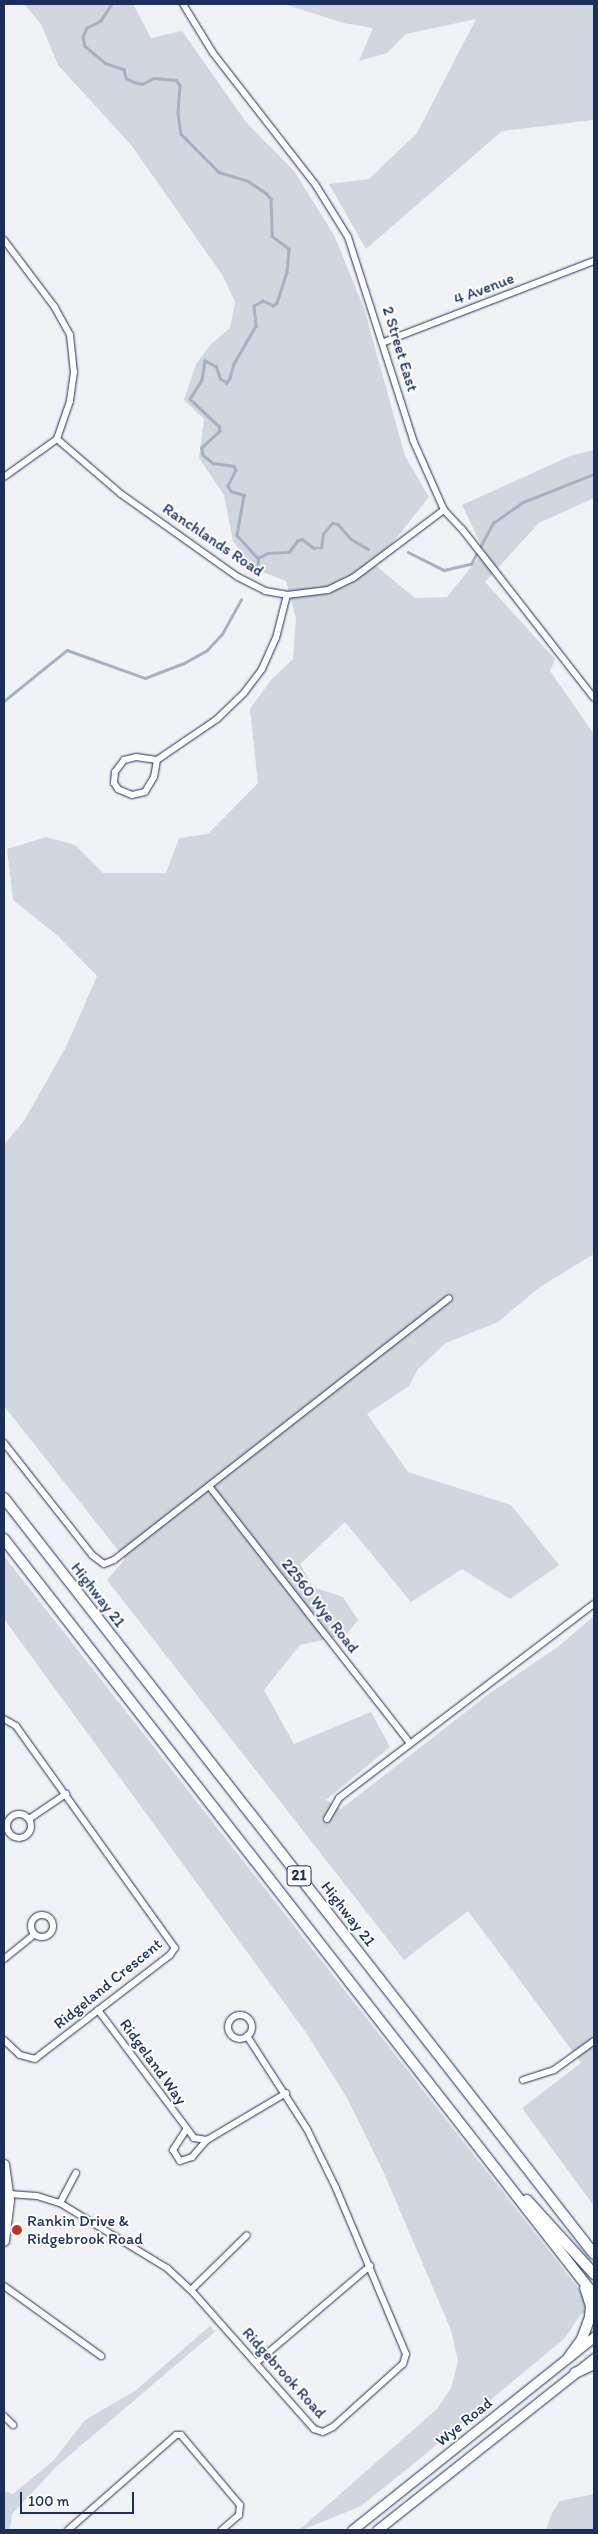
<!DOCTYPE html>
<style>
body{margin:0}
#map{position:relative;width:598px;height:2534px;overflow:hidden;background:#f1f2f5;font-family:Itim,sans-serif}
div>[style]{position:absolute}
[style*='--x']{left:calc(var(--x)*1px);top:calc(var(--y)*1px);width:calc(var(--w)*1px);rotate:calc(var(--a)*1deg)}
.green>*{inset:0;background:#d2d6df}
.stream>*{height:2.5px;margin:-1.25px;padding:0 1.25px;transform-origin:1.25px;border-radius:1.25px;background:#a8b0c2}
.roads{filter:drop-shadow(0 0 1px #1b2f5e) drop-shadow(0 0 1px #1b2f5e)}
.street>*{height:6px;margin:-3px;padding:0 3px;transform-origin:3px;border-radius:3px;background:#fff}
.street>.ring{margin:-3px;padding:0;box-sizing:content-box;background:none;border:6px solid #fff;border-radius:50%}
.secondary>*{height:9px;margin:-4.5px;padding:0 4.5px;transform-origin:4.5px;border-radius:4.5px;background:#fff}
.primary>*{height:10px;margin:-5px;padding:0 5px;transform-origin:5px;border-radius:5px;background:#fff}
.dots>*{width:14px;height:14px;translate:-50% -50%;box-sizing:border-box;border:2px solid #fff;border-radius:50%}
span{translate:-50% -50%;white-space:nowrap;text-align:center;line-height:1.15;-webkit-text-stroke:4px #fff;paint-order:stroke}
.shield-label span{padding:1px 4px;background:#fff;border:1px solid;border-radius:4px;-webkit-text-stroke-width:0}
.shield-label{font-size:15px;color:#1b2f5e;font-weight:700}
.street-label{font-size:16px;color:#1b2f5e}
.poi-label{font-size:16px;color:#1b2f5e}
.left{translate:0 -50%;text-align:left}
.frame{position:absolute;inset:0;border:5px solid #1b2f5e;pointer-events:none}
.scale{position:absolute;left:20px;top:2492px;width:114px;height:22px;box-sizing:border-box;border:2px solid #1b2f5e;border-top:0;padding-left:6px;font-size:15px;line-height:18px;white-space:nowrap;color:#1b2f5e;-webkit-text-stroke:4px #fff;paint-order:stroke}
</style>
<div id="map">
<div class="green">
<div style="clip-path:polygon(24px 4px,133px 4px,151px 38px,182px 31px,246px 122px,294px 171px,334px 235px,364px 308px,405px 456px,429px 497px,375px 565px,415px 598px,447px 597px,484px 551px,462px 505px,570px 456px,594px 450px,594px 498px,539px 523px,485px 582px,555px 659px,550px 671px,594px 734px,594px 1254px,540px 1287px,498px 1322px,446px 1343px,418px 1369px,409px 1386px,367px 1414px,408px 1472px,511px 1505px,559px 1565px,510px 1599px,462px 1569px,411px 1602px,345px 1522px,300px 1564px,313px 1587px,343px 1597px,358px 1620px,346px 1635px,300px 1645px,264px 1690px,294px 1744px,371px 1712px,390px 1747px,326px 1800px,341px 1809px,490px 1693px,559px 1646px,594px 1616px,594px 2206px,522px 2108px,581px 2063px,562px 2037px,468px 1911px,404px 1960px,107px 1580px,125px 1559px,4px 1406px,4px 1145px,25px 1119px,66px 1047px,97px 976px,58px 936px,13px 900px,7px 849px,46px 837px,75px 845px,103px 873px,166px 873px,179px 838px,208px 834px,258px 783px,250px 709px,271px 680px,293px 659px,296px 618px,286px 581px,252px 568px,233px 541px,224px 495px,199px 458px,204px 419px,184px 400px,196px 364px,211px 344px,230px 328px,235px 302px,223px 276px,132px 146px,58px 65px,41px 24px)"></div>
<div style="clip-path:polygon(284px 4px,594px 4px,594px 120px,502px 131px,366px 249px,329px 184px,369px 179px,417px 133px,476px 19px,406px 34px,387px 53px,359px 61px,373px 28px,343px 23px)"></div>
<div style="clip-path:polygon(4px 1556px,579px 2289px,584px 2301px,586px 2314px,581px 2314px,565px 2338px,411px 2466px,361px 2506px,302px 2530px,299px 2530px,437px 2409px,451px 2388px,458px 2361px,451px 2330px,383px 2171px,347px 2098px,307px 2034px,4px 1619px)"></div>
<div style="clip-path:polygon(211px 2325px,213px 2331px,217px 2330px,57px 2466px,12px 2514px,10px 2530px,4px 2530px,4px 2491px,13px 2494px,53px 2461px,85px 2420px,135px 2391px)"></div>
<div style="clip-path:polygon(594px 2494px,594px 2530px,546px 2530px,552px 2513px,560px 2501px)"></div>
</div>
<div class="stream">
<div style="--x:112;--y:4;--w:20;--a:123"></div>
<div style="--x:101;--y:21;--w:16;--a:153"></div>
<div style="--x:87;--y:28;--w:10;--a:114"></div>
<div style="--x:83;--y:37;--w:9;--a:77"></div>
<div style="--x:85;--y:46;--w:26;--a:40"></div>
<div style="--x:105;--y:63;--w:20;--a:18"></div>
<div style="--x:124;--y:69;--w:9;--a:77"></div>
<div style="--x:126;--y:78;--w:9;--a:27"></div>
<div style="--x:134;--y:82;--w:8;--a:14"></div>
<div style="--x:142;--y:84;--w:13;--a:-27"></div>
<div style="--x:154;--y:78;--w:22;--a:5"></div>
<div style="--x:176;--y:80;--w:6;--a:51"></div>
<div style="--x:180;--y:85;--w:28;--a:94"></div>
<div style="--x:178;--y:113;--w:21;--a:82"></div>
<div style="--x:181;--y:134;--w:54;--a:45"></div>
<div style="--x:219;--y:172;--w:30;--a:17"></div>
<div style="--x:248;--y:181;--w:22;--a:34"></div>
<div style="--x:266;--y:193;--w:8;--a:50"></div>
<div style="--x:271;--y:199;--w:37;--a:88"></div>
<div style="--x:272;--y:236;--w:21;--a:37"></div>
<div style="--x:289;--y:249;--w:23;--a:95"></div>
<div style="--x:287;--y:272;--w:33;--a:108"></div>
<div style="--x:277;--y:303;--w:5;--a:143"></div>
<div style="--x:273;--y:306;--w:11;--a:-153"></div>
<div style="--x:263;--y:301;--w:10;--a:151"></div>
<div style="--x:254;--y:306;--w:20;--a:84"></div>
<div style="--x:256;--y:326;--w:44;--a:120.1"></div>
<div style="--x:234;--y:364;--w:15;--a:106"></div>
<div style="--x:230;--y:378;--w:6;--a:121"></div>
<div style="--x:227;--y:383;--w:8;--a:-150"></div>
<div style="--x:220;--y:379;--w:13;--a:-108"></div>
<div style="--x:216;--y:367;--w:13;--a:-151"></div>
<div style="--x:205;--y:361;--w:19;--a:99"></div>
<div style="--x:202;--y:380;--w:22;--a:122"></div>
<div style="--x:190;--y:399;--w:40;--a:43"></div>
<div style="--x:219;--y:426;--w:5;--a:79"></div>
<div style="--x:220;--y:431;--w:25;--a:137"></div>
<div style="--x:202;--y:448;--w:7;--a:82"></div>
<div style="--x:203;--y:455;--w:13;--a:39"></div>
<div style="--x:213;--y:463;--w:21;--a:8"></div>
<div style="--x:234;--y:466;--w:4;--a:63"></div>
<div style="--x:236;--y:470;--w:18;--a:117"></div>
<div style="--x:228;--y:486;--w:6;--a:59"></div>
<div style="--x:231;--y:491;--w:14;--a:17"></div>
<div style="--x:244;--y:495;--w:41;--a:99.9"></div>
<div style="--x:237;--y:535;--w:31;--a:48"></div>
<div style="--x:408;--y:552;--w:40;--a:26.6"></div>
<div style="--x:444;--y:570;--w:28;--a:-13"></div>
<div style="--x:471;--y:564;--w:47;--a:-61.8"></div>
<div style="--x:493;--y:523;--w:37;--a:-35"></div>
<div style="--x:523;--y:502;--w:76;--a:-21.5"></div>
<div style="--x:258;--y:558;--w:11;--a:-27"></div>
<div style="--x:268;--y:553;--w:21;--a:-3"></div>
<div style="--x:289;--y:552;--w:14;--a:-54"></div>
<div style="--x:297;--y:541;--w:5;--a:-22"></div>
<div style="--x:302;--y:539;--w:15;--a:37"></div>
<div style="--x:314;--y:548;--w:7;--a:0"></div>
<div style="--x:321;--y:548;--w:14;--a:-82"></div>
<div style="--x:323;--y:534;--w:14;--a:-51"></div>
<div style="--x:332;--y:523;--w:6;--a:9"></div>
<div style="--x:338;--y:524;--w:20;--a:49"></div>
<div style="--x:351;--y:539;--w:20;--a:30"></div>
<div style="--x:257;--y:572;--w:14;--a:-86"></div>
<div style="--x:4;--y:701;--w:81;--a:-39"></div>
<div style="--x:67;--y:650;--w:83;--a:19.7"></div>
<div style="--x:145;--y:678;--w:42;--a:-21"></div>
<div style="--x:184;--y:663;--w:26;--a:-29"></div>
<div style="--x:207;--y:650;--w:22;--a:-47"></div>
<div style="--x:222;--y:634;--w:39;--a:-61"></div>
</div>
<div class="roads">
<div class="street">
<div style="--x:183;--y:4;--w:57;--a:58.5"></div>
<div style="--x:213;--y:53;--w:166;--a:52.1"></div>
<div style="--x:315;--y:184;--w:62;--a:58.1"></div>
<div style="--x:348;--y:237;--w:213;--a:72.2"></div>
<div style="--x:413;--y:440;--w:77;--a:66.1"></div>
<div style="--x:444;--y:510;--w:26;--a:47"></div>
<div style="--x:462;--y:529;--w:214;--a:52"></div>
<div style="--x:4;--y:240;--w:83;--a:52.9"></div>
<div style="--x:54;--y:306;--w:33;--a:61"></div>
<div style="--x:70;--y:335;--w:37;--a:84"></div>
<div style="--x:74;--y:372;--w:29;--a:98"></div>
<div style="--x:70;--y:401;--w:40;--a:108.9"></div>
<div style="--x:57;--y:439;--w:65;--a:144.4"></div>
<div style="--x:384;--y:342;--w:225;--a:-21.1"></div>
<div style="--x:57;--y:439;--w:84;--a:40.7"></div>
<div style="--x:121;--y:494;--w:143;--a:35.4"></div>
<div style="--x:238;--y:577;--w:30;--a:27"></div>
<div style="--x:265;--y:591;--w:22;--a:10"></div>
<div style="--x:287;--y:595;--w:41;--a:-7"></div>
<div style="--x:328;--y:590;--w:28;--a:-26"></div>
<div style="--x:353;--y:578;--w:114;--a:-36.8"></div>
<div style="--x:136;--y:757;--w:21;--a:8"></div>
<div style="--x:157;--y:760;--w:17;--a:100"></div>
<div style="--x:154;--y:777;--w:17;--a:121"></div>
<div style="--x:145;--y:792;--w:13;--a:167"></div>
<div style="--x:132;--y:795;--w:15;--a:-157"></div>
<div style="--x:118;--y:789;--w:7;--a:-124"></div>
<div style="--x:114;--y:783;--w:11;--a:-85"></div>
<div style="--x:115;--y:772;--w:15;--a:-53"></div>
<div style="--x:124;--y:760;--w:12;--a:-14"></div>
<div style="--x:157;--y:760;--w:73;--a:-34.3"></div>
<div style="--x:217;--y:719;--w:37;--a:-44"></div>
<div style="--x:244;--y:693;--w:30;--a:-53"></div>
<div style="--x:262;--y:669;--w:34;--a:-66"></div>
<div style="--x:276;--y:638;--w:44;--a:-75.7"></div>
<div style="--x:4;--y:1443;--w:142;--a:51.8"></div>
<div style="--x:92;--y:1555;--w:15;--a:37"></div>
<div style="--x:104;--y:1564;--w:11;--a:-22"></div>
<div style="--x:114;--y:1560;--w:425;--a:-38"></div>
<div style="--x:209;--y:1486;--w:326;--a:52"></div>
<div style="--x:4;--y:1719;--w:14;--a:30"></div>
<div style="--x:16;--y:1726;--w:273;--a:54.4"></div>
<div style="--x:175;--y:1948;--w:9;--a:126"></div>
<div style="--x:170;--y:1955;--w:170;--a:142.4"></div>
<div style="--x:35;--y:2059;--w:16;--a:-165"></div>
<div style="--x:20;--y:2055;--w:22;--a:-137"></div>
<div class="ring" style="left:7px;top:1814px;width:18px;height:18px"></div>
<div style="--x:29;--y:1819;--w:45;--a:-34"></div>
<div style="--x:327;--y:1819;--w:24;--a:-60"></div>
<div style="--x:339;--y:1798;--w:320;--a:-37.3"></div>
<div class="ring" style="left:31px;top:1915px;width:16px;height:16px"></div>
<div style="--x:4;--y:1959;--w:38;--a:-39"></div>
<div style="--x:98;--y:2010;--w:160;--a:53.1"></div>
<div style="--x:194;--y:2138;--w:13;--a:9"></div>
<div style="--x:207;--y:2140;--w:92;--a:-30.7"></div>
<div class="ring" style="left:228px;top:2015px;width:18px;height:18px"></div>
<div style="--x:523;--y:2080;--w:33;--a:-18"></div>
<div style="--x:554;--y:2070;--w:49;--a:-35.9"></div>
<div style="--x:186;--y:2130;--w:24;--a:123"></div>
<div style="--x:173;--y:2150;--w:13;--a:58"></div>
<div style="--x:180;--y:2161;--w:13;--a:-18"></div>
<div style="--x:192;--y:2157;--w:23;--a:-49"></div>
<div style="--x:9;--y:2194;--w:28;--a:4"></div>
<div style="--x:37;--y:2196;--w:24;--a:17"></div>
<div style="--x:60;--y:2203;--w:125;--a:31.3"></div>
<div style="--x:167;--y:2268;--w:33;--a:43"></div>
<div style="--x:191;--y:2290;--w:186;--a:48.5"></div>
<div style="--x:314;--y:2429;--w:9;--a:18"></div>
<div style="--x:323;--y:2432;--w:11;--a:-27"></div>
<div style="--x:333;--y:2427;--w:94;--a:-42"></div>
<div style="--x:403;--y:2364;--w:10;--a:-73"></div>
<div style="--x:406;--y:2354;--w:180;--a:-112.9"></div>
<div style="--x:336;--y:2188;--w:66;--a:-116.2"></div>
<div style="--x:307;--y:2129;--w:111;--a:-122.8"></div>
<div style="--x:60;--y:2203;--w:34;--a:-62"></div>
<div style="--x:4;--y:2286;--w:120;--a:35.8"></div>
<div style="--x:191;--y:2290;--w:78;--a:-44.5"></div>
<div style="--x:256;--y:2363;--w:150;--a:-40.4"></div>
<div style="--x:4;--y:2416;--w:13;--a:45"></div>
<div style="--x:68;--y:2530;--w:144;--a:-41.3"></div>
<div style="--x:176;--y:2435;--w:5;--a:0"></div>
<div style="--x:181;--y:2435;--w:92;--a:49.9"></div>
<div style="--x:240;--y:2505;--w:10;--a:96"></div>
<div style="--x:239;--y:2515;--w:23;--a:139"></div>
</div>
<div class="secondary">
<div style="--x:4;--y:2164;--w:36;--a:82"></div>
<div style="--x:9;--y:2200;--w:41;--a:97"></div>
<div style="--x:352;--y:2530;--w:310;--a:-38.6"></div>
<div style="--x:377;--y:2530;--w:277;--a:-38.4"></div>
</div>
<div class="primary">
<div style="--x:4;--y:1498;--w:959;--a:52.03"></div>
<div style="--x:4;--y:1539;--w:959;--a:52.03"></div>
<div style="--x:527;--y:2200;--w:100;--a:47.8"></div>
<div style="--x:569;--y:2357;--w:22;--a:-54"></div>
<div style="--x:582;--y:2339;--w:23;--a:-70"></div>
<div style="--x:590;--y:2317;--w:11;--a:-85"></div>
<div style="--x:591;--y:2306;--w:19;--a:-108"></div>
<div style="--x:575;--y:2373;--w:21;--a:-25"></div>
</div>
</div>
<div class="dots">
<div style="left:17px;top:2230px;background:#c8321e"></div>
</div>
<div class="shield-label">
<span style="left:299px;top:1876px">21</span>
</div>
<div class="street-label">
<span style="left:484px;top:289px;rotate:-21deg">4 Avenue</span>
<span style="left:400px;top:349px;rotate:73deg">2 Street East</span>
<span style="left:213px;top:540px;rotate:34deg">Ranchlands Road</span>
<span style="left:98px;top:1595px;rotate:52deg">Highway 21</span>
<span style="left:320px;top:1606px;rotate:52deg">22560 Wye Road</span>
<span style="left:348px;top:1914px;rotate:52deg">Highway 21</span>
<span style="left:108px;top:1984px;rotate:-39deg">Ridgeland Crescent</span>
<span style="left:153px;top:2062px;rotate:54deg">Ridgeland Way</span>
<span style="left:284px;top:2373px;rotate:48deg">Ridgebrook Road</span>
<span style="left:464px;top:2422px;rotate:-39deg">Wye Road</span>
</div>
<div class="poi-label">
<span class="left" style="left:27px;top:2230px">Rankin Drive &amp;<br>Ridgebrook Road</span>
</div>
<div class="frame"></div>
<div class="scale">100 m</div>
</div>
